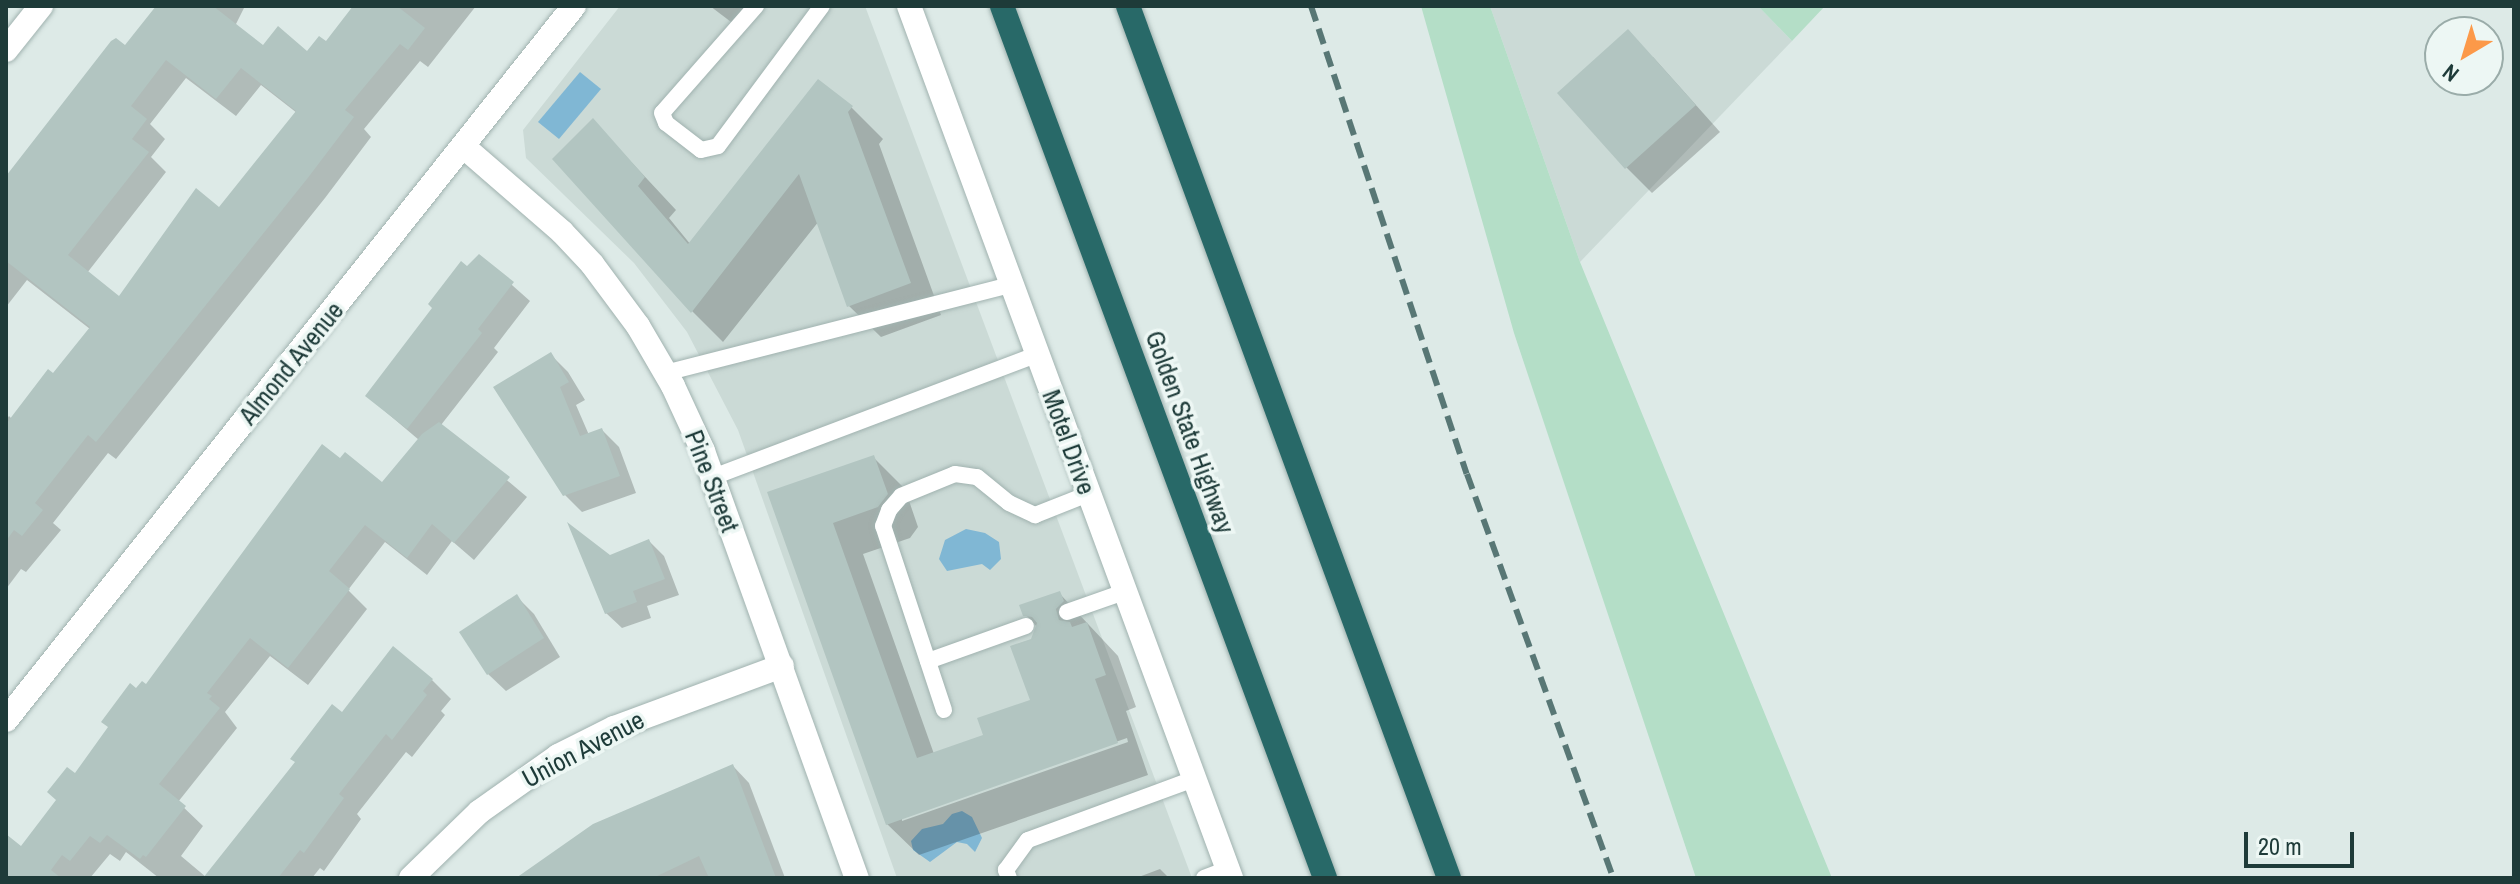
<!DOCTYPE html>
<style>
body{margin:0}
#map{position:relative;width:2520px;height:884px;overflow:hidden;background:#ddeae7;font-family:"Archivo Narrow",sans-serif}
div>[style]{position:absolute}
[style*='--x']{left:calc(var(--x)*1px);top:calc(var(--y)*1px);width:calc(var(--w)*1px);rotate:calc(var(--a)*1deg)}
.built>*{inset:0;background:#cbdad6}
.green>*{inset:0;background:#b4dec7}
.water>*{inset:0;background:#80b7d4}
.shadow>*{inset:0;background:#0003}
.building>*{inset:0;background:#b2c5c1}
.roads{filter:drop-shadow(0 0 2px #a0b2af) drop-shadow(0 0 2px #a0b2af)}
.lane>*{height:16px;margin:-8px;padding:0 8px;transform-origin:8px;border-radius:8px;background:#fff}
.street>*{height:24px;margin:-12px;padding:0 12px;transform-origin:12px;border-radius:12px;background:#fff}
.highway>*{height:24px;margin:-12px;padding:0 12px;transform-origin:12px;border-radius:12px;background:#286968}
.rail>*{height:6px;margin-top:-3px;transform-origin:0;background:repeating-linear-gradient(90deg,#587775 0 16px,transparent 0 24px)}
span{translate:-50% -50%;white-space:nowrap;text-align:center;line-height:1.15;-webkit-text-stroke:7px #edf7f4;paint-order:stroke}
.street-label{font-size:26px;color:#1e3b39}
.frame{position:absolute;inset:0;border:8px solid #1e3b39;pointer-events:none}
.north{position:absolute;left:2424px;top:16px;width:80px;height:80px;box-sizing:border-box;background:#edf7f4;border:2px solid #9aaca9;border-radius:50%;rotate:218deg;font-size:22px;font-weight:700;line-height:32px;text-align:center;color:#1e3b39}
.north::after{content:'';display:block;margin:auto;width:28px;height:36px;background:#fc9949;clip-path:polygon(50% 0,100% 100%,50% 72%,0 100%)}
.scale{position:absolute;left:2244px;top:832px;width:110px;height:36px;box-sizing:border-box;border:4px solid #1e3b39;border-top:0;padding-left:10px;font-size:24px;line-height:28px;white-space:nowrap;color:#1e3b39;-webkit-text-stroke:6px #edf7f4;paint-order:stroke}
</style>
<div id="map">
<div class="built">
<div style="clip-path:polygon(620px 6px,865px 6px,1192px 878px,897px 878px,738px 430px,687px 332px,634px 263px,526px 158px,523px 130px)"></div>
<div style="clip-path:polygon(1490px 6px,1758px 6px,1792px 41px,1580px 262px)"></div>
</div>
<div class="green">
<div style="clip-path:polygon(1421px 6px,1490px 6px,1580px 262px,1832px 878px,1696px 878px,1514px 333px)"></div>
<div style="clip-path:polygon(1758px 6px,1825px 6px,1792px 41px)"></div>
</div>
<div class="water">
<div style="clip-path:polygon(580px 72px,601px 89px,559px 139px,538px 122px)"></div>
<div style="clip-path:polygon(966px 529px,985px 533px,999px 542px,1001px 559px,990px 570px,982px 564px,947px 571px,939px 559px,945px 540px)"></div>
<div style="clip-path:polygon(962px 811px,972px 817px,982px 838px,975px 852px,967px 844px,957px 842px,930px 862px,913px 850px,911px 841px,922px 829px,943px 824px,952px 814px)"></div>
</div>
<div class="shadow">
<div style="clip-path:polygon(evenodd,158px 6px,245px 6px,235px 26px,264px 48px,308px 53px,326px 44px,356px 6px,476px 6px,428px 67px,420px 61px,364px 129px,371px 137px,325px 198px,116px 459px,108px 453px,53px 523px,61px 530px,26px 572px,21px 569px,6px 589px,6px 420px,9px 416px,12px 419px,54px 376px,90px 329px,27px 280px,6px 307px,6px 191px,158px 6px,186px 78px,236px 116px,261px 85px,297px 113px,220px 210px,119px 299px,87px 273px,166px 172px,151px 157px,165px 139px,150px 124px,186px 78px)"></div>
<div style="clip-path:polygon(710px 6px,750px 6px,735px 25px)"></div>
<div style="clip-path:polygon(1653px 57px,1720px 132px,1652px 193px,1626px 167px)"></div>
<div style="clip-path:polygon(851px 107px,883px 139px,879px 144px,941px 315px,881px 337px,849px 306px,819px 221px,723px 342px,692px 311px,593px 121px,676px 210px,669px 218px,691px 245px)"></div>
<div style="clip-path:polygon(479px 256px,530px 301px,494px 348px,498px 352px,441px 425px,527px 497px,474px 560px,452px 541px,427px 575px,385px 542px,348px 590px,367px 609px,308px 685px,270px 656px,225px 712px,237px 728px,178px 802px,203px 826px,181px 856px,206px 877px,342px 715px,432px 680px,451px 699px,441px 711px,445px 715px,412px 757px,406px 752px,357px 814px,361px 819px,324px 871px,320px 868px,312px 878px,159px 878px,126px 852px,120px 861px,110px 854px,90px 878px,6px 878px,6px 848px,21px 849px,137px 691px,146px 687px,341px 461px,383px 484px,419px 440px,367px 396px)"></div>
<div style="clip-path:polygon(551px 355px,568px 372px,585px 400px,576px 405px,589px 435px,602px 430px,619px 447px,636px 493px,582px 512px,565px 495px)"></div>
<div style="clip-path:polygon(evenodd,873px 457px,905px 489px,918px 527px,910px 538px,863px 554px,934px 754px,986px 736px,1032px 701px,1032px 640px,1037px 627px,1025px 614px,1060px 594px,1118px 656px,1136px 707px,1126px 711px,1148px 775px,919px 855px,887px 824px,770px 493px,873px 457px,1127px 738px,1128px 742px,902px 821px,902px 817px,1127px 738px)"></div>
<div style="clip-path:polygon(649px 541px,664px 556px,679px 595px,647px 606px,651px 618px,622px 628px,606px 613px,610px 557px)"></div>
<div style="clip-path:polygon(517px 597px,534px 614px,560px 657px,506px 691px,488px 674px)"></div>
<div style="clip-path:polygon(733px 766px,749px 783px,785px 878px,530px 878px)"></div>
<div style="clip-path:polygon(1160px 869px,1169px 878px,1136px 878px)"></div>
</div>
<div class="building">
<div style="clip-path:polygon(evenodd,156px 6px,213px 6px,263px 45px,278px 26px,307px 51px,319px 36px,326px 41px,353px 6px,397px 6px,425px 28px,408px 50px,400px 44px,345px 110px,354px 117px,307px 179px,96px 442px,88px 435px,35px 503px,43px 510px,22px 536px,14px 530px,6px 541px,6px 424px,48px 369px,53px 373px,90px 327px,6px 261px,6px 176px,111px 41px,116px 38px,125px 45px,156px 6px,166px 60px,216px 99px,241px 68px,296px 111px,219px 207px,196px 188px,119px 296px,68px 255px,149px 152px,132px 139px,147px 119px,131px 106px,166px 60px)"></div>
<div style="clip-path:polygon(1628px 29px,1696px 105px,1625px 169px,1557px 93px)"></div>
<div style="clip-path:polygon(818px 79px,853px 106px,848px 112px,911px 283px,847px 307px,799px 174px,691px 313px,552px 159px,593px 118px,645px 177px,638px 186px,688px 244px)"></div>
<div style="clip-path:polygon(479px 254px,514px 282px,478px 329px,482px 333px,407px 429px,365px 396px,432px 308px,428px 304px,461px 261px,467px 266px)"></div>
<div style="clip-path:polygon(551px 352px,569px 382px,560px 387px,580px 436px,602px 428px,620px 476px,563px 496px,493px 387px)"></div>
<div style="clip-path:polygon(439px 422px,510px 477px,454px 543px,432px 524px,407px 558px,365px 525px,329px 571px,350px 589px,288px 668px,250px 638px,207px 693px,212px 696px,209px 699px,220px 708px,159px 784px,186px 806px,146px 857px,143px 855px,140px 859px,107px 835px,100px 843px,90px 836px,70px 861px,62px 855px,51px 870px,61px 878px,6px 878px,6px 834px,21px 846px,56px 800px,47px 792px,67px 767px,75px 773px,108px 727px,101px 722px,130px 683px,136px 688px,142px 681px,146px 684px,322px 444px,340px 458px,345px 452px,382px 482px,422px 434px)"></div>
<div style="clip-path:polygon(874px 455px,888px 494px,878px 507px,833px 523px,917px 758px,983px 735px,977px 718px,1030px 700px,1010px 646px,1031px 639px,1037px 623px,1032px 617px,1023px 616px,1019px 605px,1060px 591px,1064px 601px,1056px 609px,1059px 620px,1070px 622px,1072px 627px,1087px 622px,1106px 675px,1095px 679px,1118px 743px,886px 825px,767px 492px)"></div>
<div style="clip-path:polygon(567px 522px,610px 555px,649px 539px,665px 579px,633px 591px,637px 602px,605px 614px)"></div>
<div style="clip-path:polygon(517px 594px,544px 638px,487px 675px,459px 632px)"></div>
<div style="clip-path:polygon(393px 646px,433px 679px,423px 691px,427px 695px,392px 740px,386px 734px,339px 794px,344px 798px,304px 853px,300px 850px,278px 878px,203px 878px,295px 762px,290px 759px,332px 704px,342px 712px)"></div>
<div style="clip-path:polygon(733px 764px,776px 878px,709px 878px,699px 856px,653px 878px,516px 878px,593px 824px)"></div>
</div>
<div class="roads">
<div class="lane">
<div style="--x:756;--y:6;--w:142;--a:131.3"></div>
<div style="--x:662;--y:113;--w:11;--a:68"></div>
<div style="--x:666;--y:123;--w:44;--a:37.6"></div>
<div style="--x:701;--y:150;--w:17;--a:-13"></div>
<div style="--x:718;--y:146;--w:174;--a:-53.4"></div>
<div style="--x:665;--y:373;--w:357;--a:-14.3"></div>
<div style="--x:713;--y:477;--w:345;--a:-20.7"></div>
<div style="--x:1067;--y:612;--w:60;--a:-19.3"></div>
<div style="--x:928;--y:661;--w:104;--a:-19.7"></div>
<div style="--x:944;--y:710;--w:194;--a:-108.3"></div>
<div style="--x:883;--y:526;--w:17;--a:-69"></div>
<div style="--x:889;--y:510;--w:18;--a:-49"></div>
<div style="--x:901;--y:496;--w:58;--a:-22.2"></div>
<div style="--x:955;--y:474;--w:22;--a:8"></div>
<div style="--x:977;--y:477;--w:41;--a:39.1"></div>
<div style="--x:1009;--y:503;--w:29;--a:25"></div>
<div style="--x:1035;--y:515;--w:57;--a:-21.6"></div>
<div style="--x:1009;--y:878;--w:9;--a:-111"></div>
<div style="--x:1006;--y:870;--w:37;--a:-54"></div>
<div style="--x:1028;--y:840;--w:177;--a:-20.2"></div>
<div style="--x:1204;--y:878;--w:26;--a:-21"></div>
</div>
<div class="street">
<div style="--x:909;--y:6;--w:930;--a:69.73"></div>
<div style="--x:6;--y:50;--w:56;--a:-51.5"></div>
<div style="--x:464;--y:147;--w:130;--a:40.9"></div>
<div style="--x:562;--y:232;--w:44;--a:46.8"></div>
<div style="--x:592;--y:264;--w:77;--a:53.4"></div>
<div style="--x:638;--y:326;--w:69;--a:59.7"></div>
<div style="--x:673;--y:386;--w:72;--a:65.2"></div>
<div style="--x:703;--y:451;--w:454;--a:70.2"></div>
<div style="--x:6;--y:720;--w:912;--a:-51.5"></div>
<div style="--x:411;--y:878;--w:95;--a:-44.1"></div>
<div style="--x:479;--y:812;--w:97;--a:-35.3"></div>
<div style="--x:558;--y:756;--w:63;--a:-26.6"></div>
<div style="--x:614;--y:728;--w:179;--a:-20.3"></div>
</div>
<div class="highway">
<div style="--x:1002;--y:6;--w:930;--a:69.67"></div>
<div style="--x:1128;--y:6;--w:929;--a:69.79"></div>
</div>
</div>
<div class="rail">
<div style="--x:1311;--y:6;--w:493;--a:71.6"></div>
<div style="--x:1467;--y:474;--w:430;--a:70.1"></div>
</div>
<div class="street-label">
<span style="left:291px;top:363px;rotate:-51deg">Almond Avenue</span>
<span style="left:1190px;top:432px;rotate:70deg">Golden State Highway</span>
<span style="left:1069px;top:442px;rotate:70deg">Motel Drive</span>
<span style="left:712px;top:481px;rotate:69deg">Pine Street</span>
<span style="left:583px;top:749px;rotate:-28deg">Union Avenue</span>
</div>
<div class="frame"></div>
<div class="north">N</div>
<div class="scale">20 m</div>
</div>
